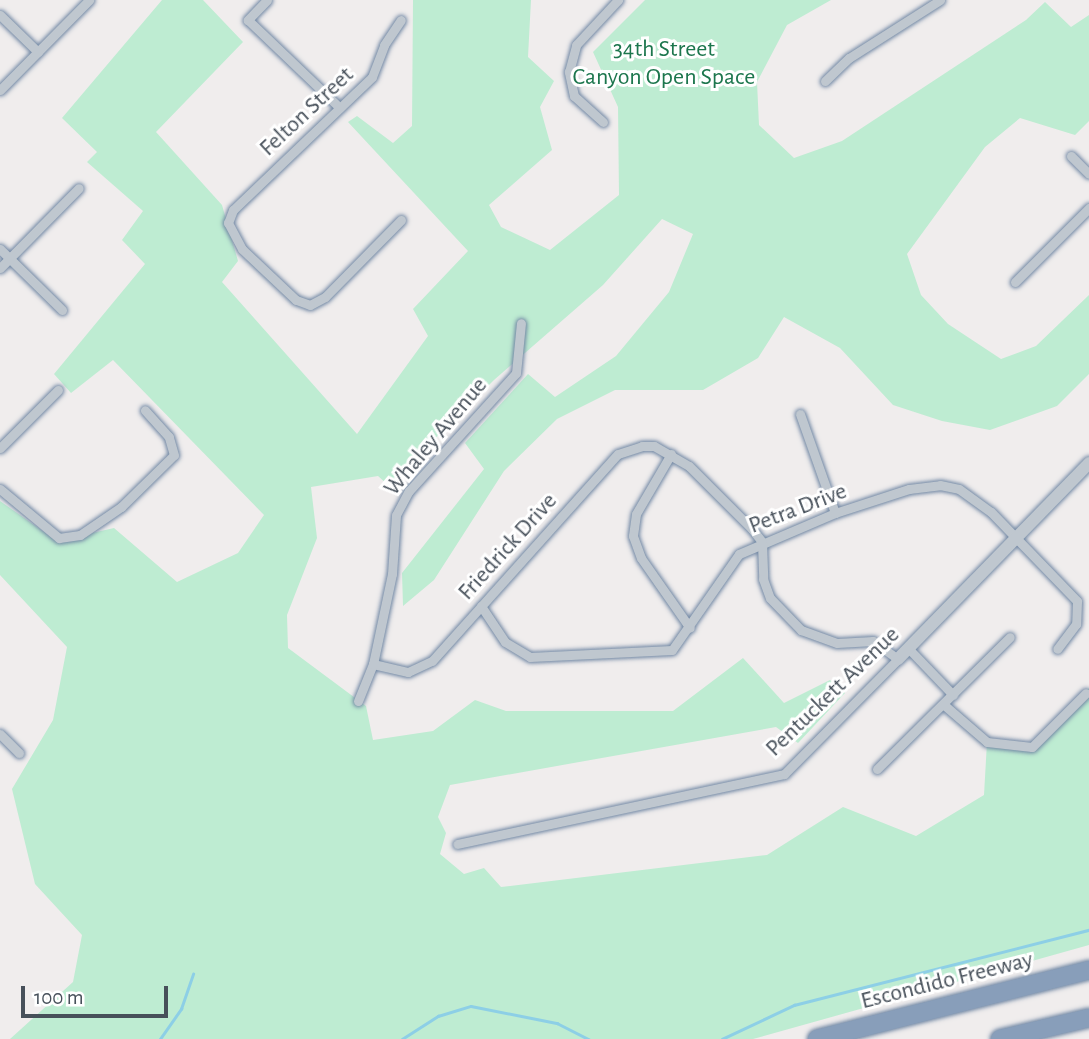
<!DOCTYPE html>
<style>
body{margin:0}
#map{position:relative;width:1089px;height:1039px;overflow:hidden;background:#f0eded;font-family:"Alegreya Sans",sans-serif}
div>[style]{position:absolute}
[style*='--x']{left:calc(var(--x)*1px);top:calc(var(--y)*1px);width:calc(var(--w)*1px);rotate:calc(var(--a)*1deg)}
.green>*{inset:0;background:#beecd2}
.stream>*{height:2.5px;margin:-1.25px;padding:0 1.25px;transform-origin:1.25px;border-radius:1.25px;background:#8dcfe6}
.roads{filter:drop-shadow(0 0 2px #7389a5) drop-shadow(0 0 2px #7389a5)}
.minor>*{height:9px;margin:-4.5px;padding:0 4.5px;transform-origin:4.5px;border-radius:4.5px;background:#bfc7cf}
.tertiary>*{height:12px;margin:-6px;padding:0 6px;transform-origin:6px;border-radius:6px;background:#bfc7cf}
.motorway>*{height:18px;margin:-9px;padding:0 9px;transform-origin:9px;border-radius:9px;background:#889eba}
span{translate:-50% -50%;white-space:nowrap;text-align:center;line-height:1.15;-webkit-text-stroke:6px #fff;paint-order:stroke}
.park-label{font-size:24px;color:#1c764d}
.street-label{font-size:24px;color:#47505a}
.scale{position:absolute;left:21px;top:986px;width:147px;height:32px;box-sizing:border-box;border:4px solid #47505a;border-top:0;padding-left:9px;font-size:21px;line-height:24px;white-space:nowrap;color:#47505a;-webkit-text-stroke:5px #fff;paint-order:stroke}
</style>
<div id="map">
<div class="green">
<div style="clip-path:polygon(162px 0,203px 0,243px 42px,156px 132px,222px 205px,238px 261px,222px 282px,357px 434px,428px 336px,413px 309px,468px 251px,348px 122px,357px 116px,393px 143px,412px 126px,413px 0,531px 0,528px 57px,554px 81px,540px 107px,552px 150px,489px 205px,501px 227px,550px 250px,619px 195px,618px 107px,593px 52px,645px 0,831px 0,787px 25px,757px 82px,759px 125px,794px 158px,842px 141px,1026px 20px,1045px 2px,1071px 27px,1089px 15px,1089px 121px,1075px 135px,1020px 118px,985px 147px,907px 254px,921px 295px,948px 324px,1001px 359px,1036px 346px,1089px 295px,1089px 374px,1057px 406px,990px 430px,942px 421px,893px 405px,840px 348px,784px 317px,758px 358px,703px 390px,615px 390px,557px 419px,504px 471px,434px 580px,403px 606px,402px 573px,484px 469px,465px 443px,528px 374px,555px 397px,616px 356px,669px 292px,693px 234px,662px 219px,603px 285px,494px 380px,388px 485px,378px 476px,311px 487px,317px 538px,287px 615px,288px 648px,366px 706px,373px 740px,433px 731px,475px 700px,506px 711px,673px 711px,743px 658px,784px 703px,830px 680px,845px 693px,798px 743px,776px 727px,450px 785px,438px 817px,446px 833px,440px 854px,464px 874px,484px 868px,501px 887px,767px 855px,843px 807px,916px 836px,984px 795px,987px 742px,1032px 747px,1089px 688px,1089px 945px,753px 1039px,10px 1039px,73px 982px,82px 935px,35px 884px,12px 789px,53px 720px,67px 647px,0 575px,0 501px,57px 541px,114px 528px,177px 582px,238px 553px,264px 515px,113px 360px,71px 393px,54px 374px,145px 264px,122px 240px,143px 211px,87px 162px,97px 152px,62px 118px)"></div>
</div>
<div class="stream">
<div style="--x:160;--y:1039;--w:37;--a:-55"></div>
<div style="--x:181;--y:1009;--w:37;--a:-71"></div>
<div style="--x:402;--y:1039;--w:43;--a:-32.6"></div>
<div style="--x:438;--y:1016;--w:34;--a:-17"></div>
<div style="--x:471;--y:1006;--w:88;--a:11.2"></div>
<div style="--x:557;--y:1023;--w:36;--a:27"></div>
<div style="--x:722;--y:1039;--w:80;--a:-25.3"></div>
<div style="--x:794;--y:1005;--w:304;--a:-14.3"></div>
</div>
<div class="roads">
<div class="minor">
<div style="--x:267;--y:0;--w:28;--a:134"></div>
<div style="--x:248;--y:20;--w:124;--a:43.7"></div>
<div style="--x:0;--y:15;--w:53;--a:44.2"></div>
<div style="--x:825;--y:81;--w:33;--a:-44"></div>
<div style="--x:849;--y:58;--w:108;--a:-32.5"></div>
<div style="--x:0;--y:90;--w:127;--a:-45.3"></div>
<div style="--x:603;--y:122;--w:39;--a:-138"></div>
<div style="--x:574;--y:96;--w:25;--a:-102"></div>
<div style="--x:569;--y:72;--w:28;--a:-75"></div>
<div style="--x:576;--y:45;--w:62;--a:-47"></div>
<div style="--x:1071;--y:156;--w:25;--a:45"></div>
<div style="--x:401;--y:220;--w:108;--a:134.6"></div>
<div style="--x:325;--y:297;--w:17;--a:152"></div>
<div style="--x:310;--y:305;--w:15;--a:-160"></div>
<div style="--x:296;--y:300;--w:74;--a:-136.6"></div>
<div style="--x:242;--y:249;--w:30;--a:-118"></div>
<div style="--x:228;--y:223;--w:14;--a:-69"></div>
<div style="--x:233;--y:210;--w:192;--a:-43.7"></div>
<div style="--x:372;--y:77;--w:34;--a:-69"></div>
<div style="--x:384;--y:45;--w:30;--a:-56"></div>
<div style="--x:0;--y:249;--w:87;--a:44.5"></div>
<div style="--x:0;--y:268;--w:112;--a:-45.4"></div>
<div style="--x:1015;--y:282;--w:105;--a:-45"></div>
<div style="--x:800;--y:414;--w:105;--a:70.5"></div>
<div style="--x:0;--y:448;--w:82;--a:-45"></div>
<div style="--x:671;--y:454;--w:69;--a:120.3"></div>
<div style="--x:636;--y:514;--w:22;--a:98"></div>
<div style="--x:633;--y:536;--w:23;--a:70"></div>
<div style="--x:641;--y:558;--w:85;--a:55"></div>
<div style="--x:0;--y:489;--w:77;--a:39.7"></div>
<div style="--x:59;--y:538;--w:21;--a:-8"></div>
<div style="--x:80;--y:535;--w:50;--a:-34.3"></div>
<div style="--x:121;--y:507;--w:74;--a:-44.5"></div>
<div style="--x:174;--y:455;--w:19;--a:-106"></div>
<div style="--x:169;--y:437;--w:36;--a:-132"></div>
<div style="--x:481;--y:606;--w:43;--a:56.3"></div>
<div style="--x:505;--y:642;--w:29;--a:31"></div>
<div style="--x:530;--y:657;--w:142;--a:-2.8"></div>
<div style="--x:672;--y:650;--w:117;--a:-55.1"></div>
<div style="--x:739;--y:554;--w:104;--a:-23.1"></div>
<div style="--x:835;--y:513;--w:78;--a:-18"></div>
<div style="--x:909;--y:489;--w:31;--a:-7"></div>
<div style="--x:940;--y:485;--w:19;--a:12"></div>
<div style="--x:959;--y:489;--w:39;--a:36"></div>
<div style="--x:991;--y:512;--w:124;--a:46"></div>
<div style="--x:1077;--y:601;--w:23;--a:92"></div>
<div style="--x:1076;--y:624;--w:31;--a:127"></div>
<div style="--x:908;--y:648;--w:65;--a:46.2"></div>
<div style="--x:373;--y:664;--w:36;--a:13"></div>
<div style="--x:408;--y:672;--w:26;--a:-25"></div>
<div style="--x:432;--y:661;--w:278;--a:-48.1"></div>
<div style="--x:618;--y:454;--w:25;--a:-18"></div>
<div style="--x:642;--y:446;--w:12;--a:0"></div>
<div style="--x:654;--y:446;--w:40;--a:29.7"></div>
<div style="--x:689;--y:466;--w:89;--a:45"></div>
<div style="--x:752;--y:529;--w:16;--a:52"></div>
<div style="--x:762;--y:542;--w:37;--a:88"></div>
<div style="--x:763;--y:579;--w:20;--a:70"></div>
<div style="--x:770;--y:598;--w:45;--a:45.9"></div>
<div style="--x:801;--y:630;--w:38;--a:20"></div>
<div style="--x:837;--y:643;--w:36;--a:-3"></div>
<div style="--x:873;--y:641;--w:31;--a:36"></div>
<div style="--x:898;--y:659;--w:162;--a:134.7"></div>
<div style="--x:784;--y:774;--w:334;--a:167.9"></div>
<div style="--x:358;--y:701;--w:40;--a:-68"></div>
<div style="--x:373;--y:664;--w:92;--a:-78.1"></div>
<div style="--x:392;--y:574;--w:59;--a:-86.1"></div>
<div style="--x:396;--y:515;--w:27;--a:-62"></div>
<div style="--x:409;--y:491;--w:159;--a:-47.8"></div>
<div style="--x:516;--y:373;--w:50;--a:-84.3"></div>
<div style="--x:943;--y:704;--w:58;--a:40.8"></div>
<div style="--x:987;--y:742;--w:45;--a:6.3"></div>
<div style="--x:1032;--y:747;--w:76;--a:-45"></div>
<div style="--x:0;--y:734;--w:27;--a:45"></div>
<div style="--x:877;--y:769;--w:187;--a:-44.8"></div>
</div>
<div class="tertiary">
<div style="--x:898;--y:659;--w:274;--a:-45.7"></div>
</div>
<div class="motorway">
<div style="--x:817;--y:1039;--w:281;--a:-14.2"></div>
<div style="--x:1000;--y:1039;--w:91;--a:-13.3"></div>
</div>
</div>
<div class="park-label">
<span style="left:664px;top:64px">34th Street<br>Canyon Open Space</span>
</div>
<div class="street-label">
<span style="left:307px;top:112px;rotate:-43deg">Felton Street</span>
<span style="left:436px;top:437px;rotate:-50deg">Whaley Avenue</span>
<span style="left:798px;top:509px;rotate:-21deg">Petra Drive</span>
<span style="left:508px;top:547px;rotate:-48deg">Friedrick Drive</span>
<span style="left:833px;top:692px;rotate:-44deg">Pentuckett Avenue</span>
<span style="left:947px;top:981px;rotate:-14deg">Escondido Freeway</span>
</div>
<div class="scale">100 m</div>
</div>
